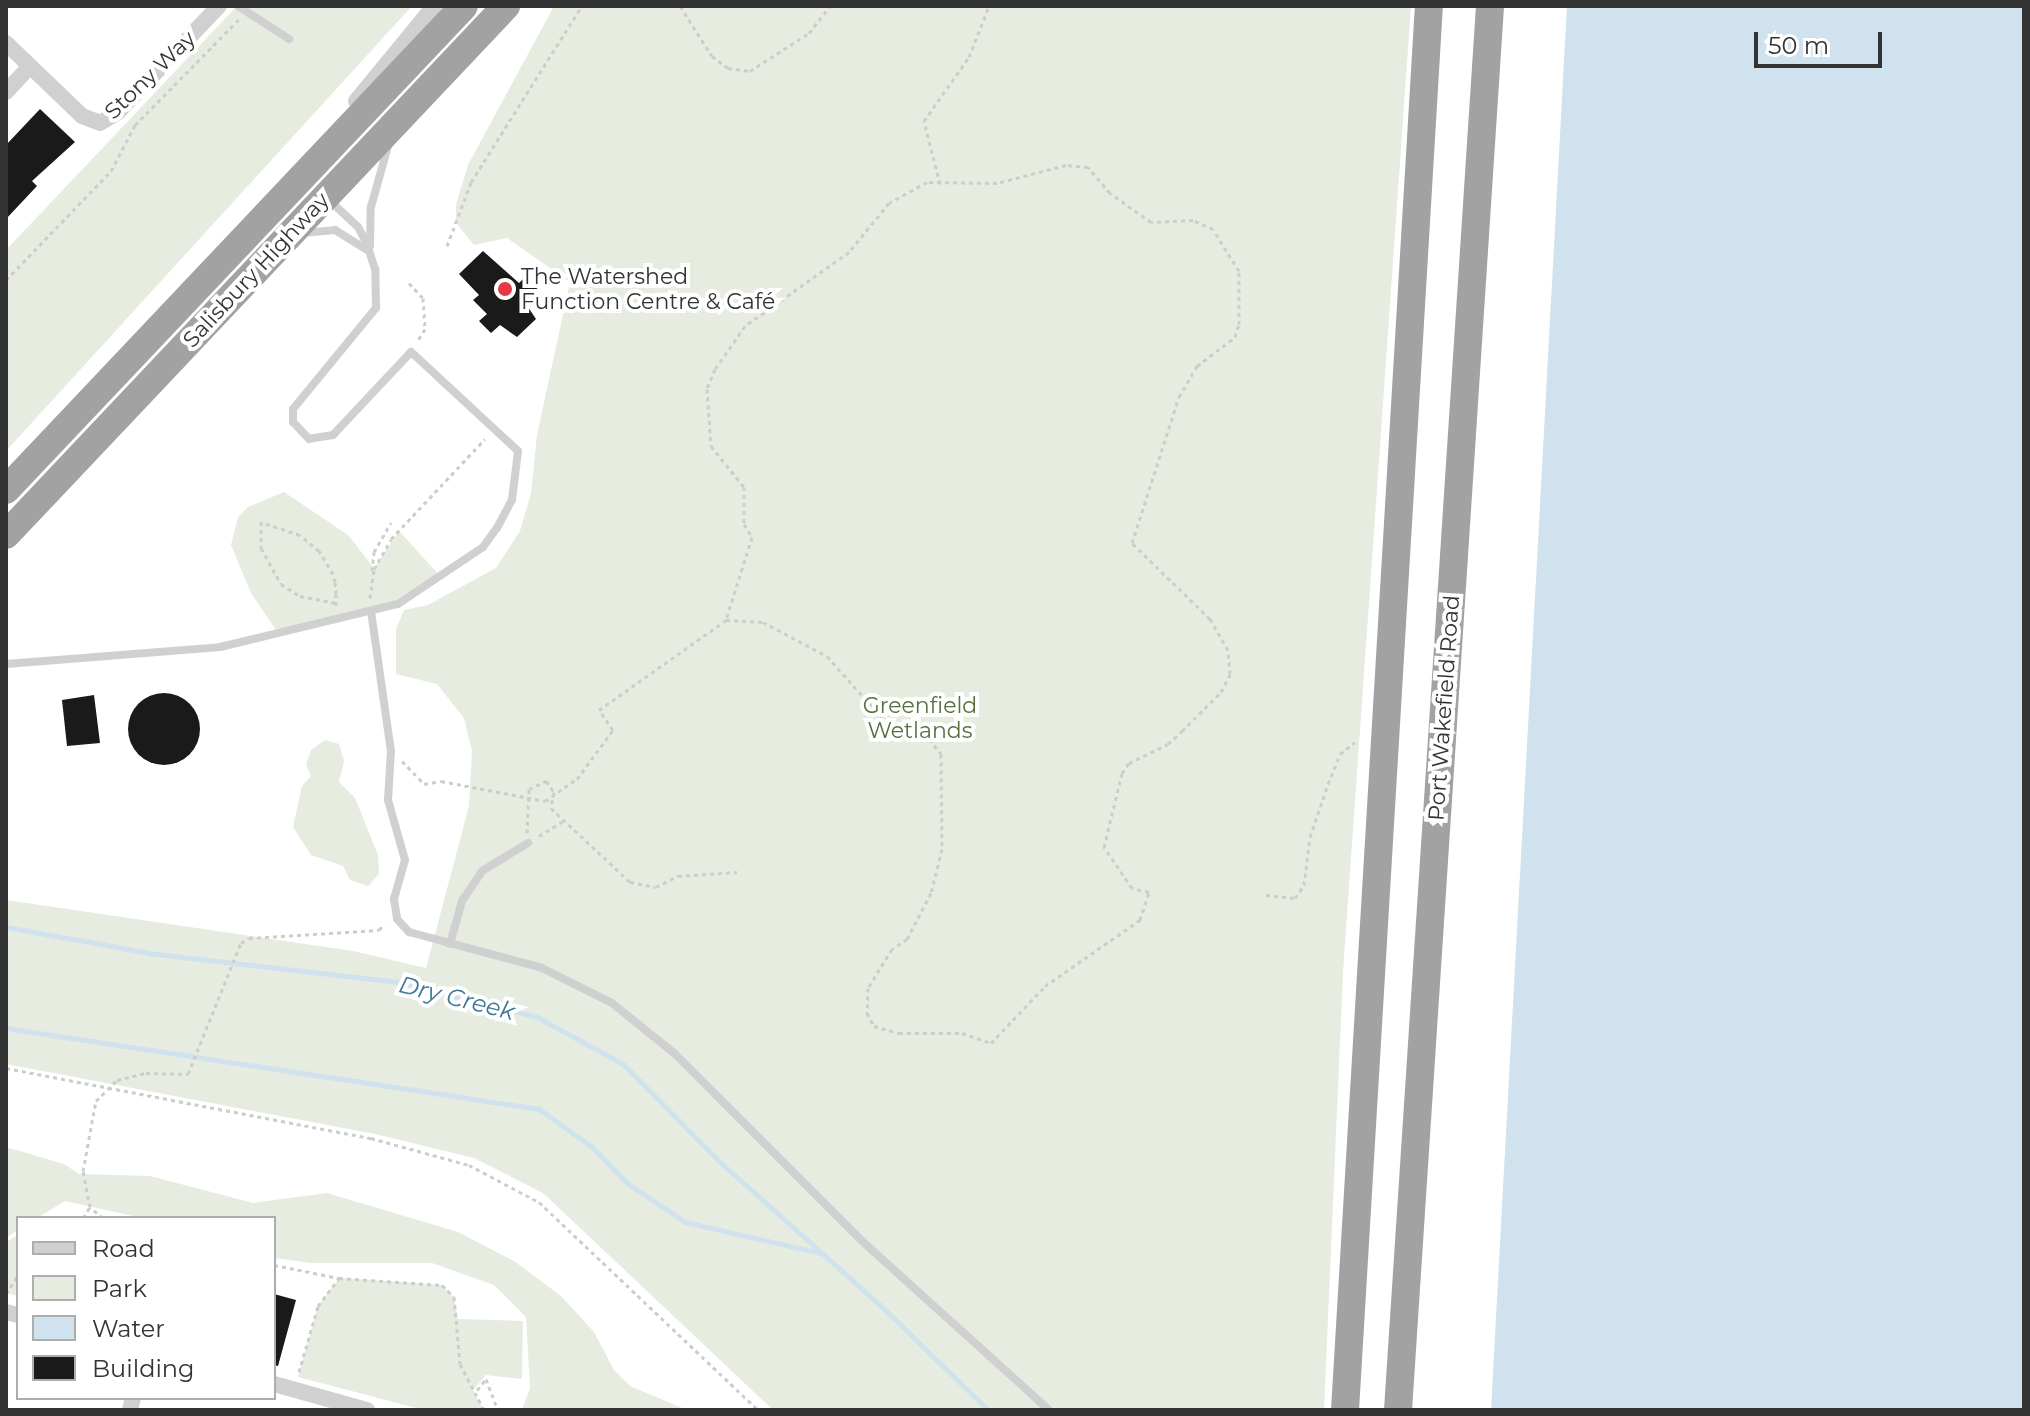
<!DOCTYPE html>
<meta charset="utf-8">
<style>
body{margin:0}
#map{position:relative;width:2030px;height:1416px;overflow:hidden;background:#fff;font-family:Montserrat,sans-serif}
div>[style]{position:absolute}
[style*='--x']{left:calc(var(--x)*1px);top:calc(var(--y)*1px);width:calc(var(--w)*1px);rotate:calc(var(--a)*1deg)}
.green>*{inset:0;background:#e6ecdf}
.water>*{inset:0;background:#cfe2ee}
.stream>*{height:5px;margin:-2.5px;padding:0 2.5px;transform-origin:2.5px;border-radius:2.5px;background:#cfe2ee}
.building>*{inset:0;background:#1a1a1a}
.round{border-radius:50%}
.path>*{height:3px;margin-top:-1.5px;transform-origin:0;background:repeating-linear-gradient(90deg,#cdcdcd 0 4px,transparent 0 8px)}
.service>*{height:8px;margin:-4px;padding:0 4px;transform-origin:4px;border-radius:4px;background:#d0d0d0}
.minor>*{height:16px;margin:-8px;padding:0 8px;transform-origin:8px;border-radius:8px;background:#d0d0d0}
.trunk>*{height:28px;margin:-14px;padding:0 14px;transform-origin:14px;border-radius:14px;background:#a2a2a2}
.dots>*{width:22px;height:22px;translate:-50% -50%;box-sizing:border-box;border:4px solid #fff;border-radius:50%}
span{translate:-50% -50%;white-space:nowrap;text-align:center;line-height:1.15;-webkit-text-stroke:8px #fff;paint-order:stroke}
.street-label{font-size:22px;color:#333}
.poi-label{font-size:22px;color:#333}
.left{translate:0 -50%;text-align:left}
.park-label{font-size:22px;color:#56703f}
.water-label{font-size:24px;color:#3f7597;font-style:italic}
.frame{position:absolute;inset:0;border:8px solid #333;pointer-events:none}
.legend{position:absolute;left:16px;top:1216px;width:260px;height:184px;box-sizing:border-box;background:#fff;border:2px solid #adadad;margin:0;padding:10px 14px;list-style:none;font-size:24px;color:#333}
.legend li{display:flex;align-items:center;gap:16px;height:40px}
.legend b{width:40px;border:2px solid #adadad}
.scale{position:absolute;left:1754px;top:32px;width:128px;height:36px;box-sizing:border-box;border:4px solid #333;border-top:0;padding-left:10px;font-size:24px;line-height:28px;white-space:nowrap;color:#333;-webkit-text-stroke:6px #fff;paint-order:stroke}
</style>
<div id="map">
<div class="green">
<div style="clip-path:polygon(237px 6px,412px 6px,6px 451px,6px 250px)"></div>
<div style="clip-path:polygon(554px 6px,1411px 6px,1343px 972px,1324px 1410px,773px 1410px,543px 1193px,474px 1158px,375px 1134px,6px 1064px,6px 900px,353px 951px,426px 968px,469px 806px,472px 751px,464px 718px,437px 684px,396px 674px,396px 629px,404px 610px,428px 605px,496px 568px,520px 531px,531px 493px,537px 435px,570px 282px,507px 238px,474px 245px,456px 223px,456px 204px,468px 165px)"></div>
<div style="clip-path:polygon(284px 492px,348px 535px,374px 568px,399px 531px,442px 578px,398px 604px,278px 633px,251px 593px,231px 545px,238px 517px,248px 507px)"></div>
<div style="clip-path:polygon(325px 740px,339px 744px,344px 761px,339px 782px,355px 798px,378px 855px,379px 874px,368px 886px,350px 880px,343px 866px,311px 855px,293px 827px,302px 786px,311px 776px,306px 765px,311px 750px)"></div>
<div style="clip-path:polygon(6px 1147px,64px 1164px,79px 1174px,150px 1176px,253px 1203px,327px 1193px,458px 1232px,514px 1261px,561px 1296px,594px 1332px,614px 1370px,630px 1386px,687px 1410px,522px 1410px,530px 1388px,526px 1317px,494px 1285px,432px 1263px,311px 1263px,274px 1258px,274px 1218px,142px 1218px,65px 1201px,37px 1218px,18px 1218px,18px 1230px,6px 1238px)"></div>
<div style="clip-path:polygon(18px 1235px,18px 1296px,6px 1293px,6px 1242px)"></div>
<div style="clip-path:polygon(339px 1278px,442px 1285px,454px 1297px,458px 1319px,523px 1321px,522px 1379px,486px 1375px,473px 1390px,484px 1410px,424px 1410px,298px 1377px,318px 1306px)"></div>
</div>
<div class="water">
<div style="clip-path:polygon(1567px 6px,2024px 6px,2024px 1410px,1491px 1410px)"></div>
</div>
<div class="stream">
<div style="--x:6;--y:927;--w:152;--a:10.2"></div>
<div style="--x:156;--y:954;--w:244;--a:6.6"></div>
<div style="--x:398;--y:982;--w:143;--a:14.1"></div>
<div style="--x:537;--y:1017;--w:98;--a:28.7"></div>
<div style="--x:623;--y:1064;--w:138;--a:45.3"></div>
<div style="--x:720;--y:1162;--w:215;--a:41.8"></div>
<div style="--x:880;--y:1305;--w:151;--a:44.2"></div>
<div style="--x:6;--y:1028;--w:539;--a:8.64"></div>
<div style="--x:539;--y:1109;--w:65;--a:35.6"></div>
<div style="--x:592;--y:1147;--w:50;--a:45.8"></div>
<div style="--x:627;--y:1183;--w:70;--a:33.9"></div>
<div style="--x:685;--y:1222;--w:139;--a:12.9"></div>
</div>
<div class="building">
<div style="clip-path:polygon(40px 109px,75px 142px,32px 181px,37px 186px,6px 219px,6px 145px)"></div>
<div style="clip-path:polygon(483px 251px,519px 283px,534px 268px,546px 280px,524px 301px,536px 319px,517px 337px,500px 325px,491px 333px,479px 321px,487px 314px,473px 300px,479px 295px,459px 274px)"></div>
<div class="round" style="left:128px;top:693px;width:72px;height:72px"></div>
<div style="clip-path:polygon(94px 695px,100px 743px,67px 746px,62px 700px)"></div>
<div style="clip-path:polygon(274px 1294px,296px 1300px,278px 1366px,274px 1365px)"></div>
</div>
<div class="path">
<div style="--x:680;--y:6;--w:59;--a:57.4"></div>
<div style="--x:712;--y:56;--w:20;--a:37"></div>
<div style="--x:728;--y:68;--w:22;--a:8"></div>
<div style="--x:750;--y:71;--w:70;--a:-32.8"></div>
<div style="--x:809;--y:33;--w:34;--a:-52"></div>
<div style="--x:940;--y:184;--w:65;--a:-104.3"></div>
<div style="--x:924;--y:121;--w:78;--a:-54.9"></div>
<div style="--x:969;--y:57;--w:55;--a:-68.6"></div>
<div style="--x:447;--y:246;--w:68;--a:-69.4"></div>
<div style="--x:471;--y:182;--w:208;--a:-57.8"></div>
<div style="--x:6;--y:280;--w:151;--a:-46.1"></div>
<div style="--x:111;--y:171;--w:52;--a:-62.4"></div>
<div style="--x:135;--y:125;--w:148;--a:-45.5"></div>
<div style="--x:409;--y:283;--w:21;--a:47"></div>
<div style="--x:423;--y:298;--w:31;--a:86"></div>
<div style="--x:425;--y:329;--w:15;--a:122"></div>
<div style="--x:372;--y:571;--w:19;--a:-84"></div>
<div style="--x:374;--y:552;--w:34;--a:-60"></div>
<div style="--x:370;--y:598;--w:29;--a:-82"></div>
<div style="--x:374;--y:569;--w:34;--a:-60"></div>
<div style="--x:391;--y:539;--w:137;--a:-46.8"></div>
<div style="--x:336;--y:605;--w:11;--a:-90"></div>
<div style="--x:336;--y:594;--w:12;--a:-95"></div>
<div style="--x:335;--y:582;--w:8;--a:-104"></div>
<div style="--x:333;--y:574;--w:27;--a:-121"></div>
<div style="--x:319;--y:551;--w:25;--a:-140"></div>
<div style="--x:300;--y:535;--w:41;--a:-161.6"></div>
<div style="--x:261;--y:522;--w:26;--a:90"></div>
<div style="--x:261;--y:548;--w:41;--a:60.9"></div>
<div style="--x:281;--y:584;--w:22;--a:32"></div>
<div style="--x:300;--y:596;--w:37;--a:11"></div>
<div style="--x:402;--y:761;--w:32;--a:46"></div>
<div style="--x:424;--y:784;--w:17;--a:-10"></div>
<div style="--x:441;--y:781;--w:106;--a:10.9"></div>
<div style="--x:545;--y:801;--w:39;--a:-35"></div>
<div style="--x:577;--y:779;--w:61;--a:-53.7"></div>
<div style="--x:613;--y:730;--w:24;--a:-125"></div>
<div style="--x:599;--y:710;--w:156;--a:-35.3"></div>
<div style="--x:726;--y:620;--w:37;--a:3"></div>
<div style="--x:763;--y:622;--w:72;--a:28"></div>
<div style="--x:827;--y:656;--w:99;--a:48.3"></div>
<div style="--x:893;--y:730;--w:37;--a:14"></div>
<div style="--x:929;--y:739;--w:19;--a:51"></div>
<div style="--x:941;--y:754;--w:95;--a:89.4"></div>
<div style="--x:942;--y:849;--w:45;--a:104"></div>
<div style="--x:931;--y:893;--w:52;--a:117.6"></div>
<div style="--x:907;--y:939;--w:18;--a:146"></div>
<div style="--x:892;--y:949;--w:46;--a:121.6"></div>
<div style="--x:868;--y:988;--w:25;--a:92"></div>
<div style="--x:867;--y:1013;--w:15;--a:62"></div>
<div style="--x:874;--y:1026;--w:26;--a:16"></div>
<div style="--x:899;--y:1033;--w:63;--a:0"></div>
<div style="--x:962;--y:1033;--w:31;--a:19"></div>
<div style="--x:991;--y:1043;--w:79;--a:-46.5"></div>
<div style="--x:1045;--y:986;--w:116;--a:-34.8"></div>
<div style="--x:1140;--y:920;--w:29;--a:-72"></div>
<div style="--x:1149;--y:892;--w:17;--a:-167"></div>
<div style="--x:1132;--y:888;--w:50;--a:-124.3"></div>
<div style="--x:1104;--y:847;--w:76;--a:-76.3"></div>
<div style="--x:1122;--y:773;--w:12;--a:-55"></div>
<div style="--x:1129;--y:763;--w:43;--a:-26"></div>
<div style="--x:1168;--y:744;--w:19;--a:-43"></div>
<div style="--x:1182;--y:731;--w:55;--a:-45"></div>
<div style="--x:1221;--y:692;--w:20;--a:-63"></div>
<div style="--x:1230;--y:674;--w:24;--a:-95"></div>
<div style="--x:1228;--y:650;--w:36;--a:-120"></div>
<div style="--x:1210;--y:619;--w:109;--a:-135.7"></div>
<div style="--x:1132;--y:543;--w:153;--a:-72.2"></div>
<div style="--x:1179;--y:397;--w:36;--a:-60"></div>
<div style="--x:1197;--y:366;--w:48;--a:-37.3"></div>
<div style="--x:1235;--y:337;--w:14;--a:-73"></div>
<div style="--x:1239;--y:324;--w:53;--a:-90"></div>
<div style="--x:1239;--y:271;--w:49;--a:-121.8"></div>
<div style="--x:1213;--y:229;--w:22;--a:-156"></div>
<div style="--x:1193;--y:220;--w:42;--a:177.3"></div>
<div style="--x:1151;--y:222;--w:50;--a:-144.7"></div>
<div style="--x:1110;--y:193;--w:34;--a:-130"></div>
<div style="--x:1088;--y:167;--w:22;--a:-175"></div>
<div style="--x:1066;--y:165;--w:71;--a:165.4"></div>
<div style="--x:997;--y:183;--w:70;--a:-179.2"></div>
<div style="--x:927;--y:182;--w:43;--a:151.1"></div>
<div style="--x:889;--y:203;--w:63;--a:129.2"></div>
<div style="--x:849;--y:252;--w:128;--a:144.6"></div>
<div style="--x:745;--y:326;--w:52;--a:124.9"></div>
<div style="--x:715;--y:369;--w:22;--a:112"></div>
<div style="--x:707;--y:389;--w:57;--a:86"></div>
<div style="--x:711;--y:446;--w:53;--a:51.2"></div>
<div style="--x:744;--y:487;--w:37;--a:90"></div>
<div style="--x:744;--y:524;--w:15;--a:58"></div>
<div style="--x:752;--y:537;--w:87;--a:107.4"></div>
<div style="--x:527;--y:833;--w:44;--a:-87.4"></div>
<div style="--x:529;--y:789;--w:19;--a:-25"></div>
<div style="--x:546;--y:781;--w:14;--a:54"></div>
<div style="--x:554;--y:792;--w:16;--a:101"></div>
<div style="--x:551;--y:808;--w:108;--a:43.1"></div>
<div style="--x:630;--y:882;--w:26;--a:11"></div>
<div style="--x:656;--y:887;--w:25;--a:-27"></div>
<div style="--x:678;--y:876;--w:59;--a:-3.9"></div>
<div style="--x:539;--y:836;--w:28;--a:-32"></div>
<div style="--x:1266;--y:895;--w:29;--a:6"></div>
<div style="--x:1295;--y:898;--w:16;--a:-55"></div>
<div style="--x:1304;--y:885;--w:48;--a:-82.9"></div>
<div style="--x:1310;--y:837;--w:56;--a:-71.2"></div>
<div style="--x:1328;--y:784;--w:32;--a:-68"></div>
<div style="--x:1340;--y:754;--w:19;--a:-39"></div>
<div style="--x:6;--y:1068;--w:372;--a:10.9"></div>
<div style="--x:371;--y:1138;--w:102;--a:15.4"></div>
<div style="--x:469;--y:1165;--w:79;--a:27.9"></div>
<div style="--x:539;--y:1202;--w:302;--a:43.5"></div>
<div style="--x:83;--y:1218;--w:13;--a:-58"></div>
<div style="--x:103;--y:1218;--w:17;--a:-140"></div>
<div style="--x:90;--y:1207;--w:37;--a:-101"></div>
<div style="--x:83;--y:1171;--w:71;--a:-79.5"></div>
<div style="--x:96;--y:1101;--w:30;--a:-45"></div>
<div style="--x:117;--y:1080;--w:30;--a:-14"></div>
<div style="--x:146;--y:1073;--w:42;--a:1.4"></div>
<div style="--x:188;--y:1074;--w:141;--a:-68"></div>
<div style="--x:241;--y:943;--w:9;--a:-32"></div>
<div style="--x:249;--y:938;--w:130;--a:-3.5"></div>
<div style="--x:379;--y:930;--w:8;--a:-50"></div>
<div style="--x:274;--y:1265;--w:66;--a:11.3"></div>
<div style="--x:6;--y:1294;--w:22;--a:-58"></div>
<div style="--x:299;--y:1372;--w:69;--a:-73.9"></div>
<div style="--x:318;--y:1306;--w:35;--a:-53"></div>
<div style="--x:339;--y:1278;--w:103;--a:3.9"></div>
<div style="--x:442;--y:1285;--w:17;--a:45"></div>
<div style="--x:454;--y:1297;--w:67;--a:84.9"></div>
<div style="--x:460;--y:1364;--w:52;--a:62.4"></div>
<div style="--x:477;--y:1390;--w:14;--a:-51"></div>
<div style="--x:486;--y:1379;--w:33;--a:69"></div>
</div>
<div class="service">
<div style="--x:238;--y:6;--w:61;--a:32.9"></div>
<div style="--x:302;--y:233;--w:33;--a:-5"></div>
<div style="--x:335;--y:230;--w:40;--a:32"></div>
<div style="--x:370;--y:246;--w:39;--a:-89"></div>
<div style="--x:371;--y:207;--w:63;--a:-74.4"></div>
<div style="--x:371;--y:611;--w:141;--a:81.9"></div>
<div style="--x:391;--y:751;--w:49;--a:93.5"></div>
<div style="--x:388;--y:800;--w:62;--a:74.2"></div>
<div style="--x:405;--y:860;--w:41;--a:105.8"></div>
<div style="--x:394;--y:899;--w:20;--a:81"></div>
<div style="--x:397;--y:919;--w:18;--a:47"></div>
<div style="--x:409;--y:932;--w:138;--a:15.1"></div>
<div style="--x:542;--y:968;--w:78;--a:26.6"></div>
<div style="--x:612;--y:1003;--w:81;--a:39"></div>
<div style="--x:675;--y:1054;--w:264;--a:45"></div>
<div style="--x:862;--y:1241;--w:252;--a:42.1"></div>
<div style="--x:6;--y:664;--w:215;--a:-4.5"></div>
<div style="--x:220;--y:647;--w:183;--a:-13.6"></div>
<div style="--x:398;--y:604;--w:102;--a:-33.8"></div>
<div style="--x:483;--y:547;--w:24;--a:-54"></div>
<div style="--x:497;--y:528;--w:32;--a:-62"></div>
<div style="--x:512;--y:500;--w:49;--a:-83"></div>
<div style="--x:518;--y:451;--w:146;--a:-137.2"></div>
<div style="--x:411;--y:352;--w:114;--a:133.2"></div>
<div style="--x:333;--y:435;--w:24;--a:171"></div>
<div style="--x:309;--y:439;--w:23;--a:-133"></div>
<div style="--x:293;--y:422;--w:13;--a:-90"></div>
<div style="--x:293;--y:409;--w:131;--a:-50.6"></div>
<div style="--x:376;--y:308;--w:39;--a:-91"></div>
<div style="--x:375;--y:269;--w:26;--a:-108"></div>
<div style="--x:367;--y:244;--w:19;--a:-118"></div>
<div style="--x:358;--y:227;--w:41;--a:-137"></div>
<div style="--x:450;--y:944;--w:45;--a:-74.4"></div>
<div style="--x:462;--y:901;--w:36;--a:-56"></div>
<div style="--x:482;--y:871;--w:54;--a:-31.3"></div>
</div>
<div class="minor">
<div style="--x:6;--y:43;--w:105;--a:43.8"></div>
<div style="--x:82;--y:116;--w:19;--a:21"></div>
<div style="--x:100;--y:123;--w:21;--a:-31"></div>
<div style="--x:118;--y:112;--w:146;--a:-46.4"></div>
<div style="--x:6;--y:92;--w:35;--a:-47"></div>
<div style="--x:356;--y:101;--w:123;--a:-50.6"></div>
<div style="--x:6;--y:1312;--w:12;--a:14"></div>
<div style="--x:274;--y:1384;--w:97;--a:15.6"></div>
<div style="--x:130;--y:1410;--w:12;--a:-76"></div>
</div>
<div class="trunk">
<div style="--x:6;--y:490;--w:666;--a:-46.58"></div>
<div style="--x:6;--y:535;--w:728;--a:-46.61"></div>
<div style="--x:1345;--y:1410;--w:1407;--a:-86.58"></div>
<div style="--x:1398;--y:1410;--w:1407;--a:-86.25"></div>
</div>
<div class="dots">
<div style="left:505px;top:289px;background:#e63946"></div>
</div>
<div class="street-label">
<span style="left:150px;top:75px;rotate:-44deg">Stony Way</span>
<span style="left:256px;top:270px;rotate:-47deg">Salisbury Highway</span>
<span style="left:1444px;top:708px;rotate:-86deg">Port Wakefield Road</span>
</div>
<div class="poi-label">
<span class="left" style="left:521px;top:289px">The Watershed<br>Function Centre &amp; Café</span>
</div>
<div class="park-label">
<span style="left:920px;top:718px">Greenfield<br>Wetlands</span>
</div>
<div class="water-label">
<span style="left:457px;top:998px;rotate:14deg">Dry Creek</span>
</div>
<div class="frame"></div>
<ul class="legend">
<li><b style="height:10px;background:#d0d0d0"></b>Road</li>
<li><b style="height:22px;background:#e6ecdf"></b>Park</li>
<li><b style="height:22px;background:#cfe2ee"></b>Water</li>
<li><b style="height:22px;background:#1a1a1a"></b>Building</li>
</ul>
<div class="scale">50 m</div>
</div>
